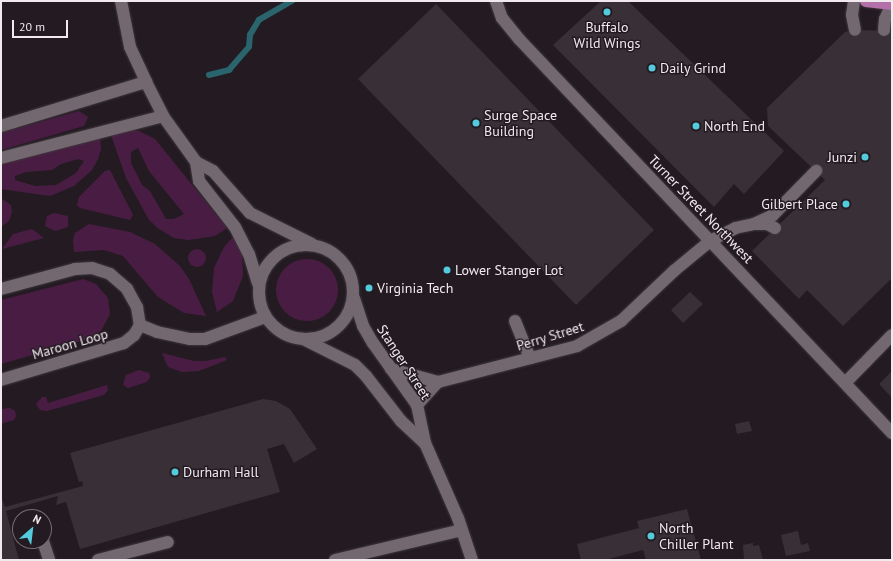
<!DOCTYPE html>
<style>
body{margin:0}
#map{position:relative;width:893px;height:561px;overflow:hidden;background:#241b22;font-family:"PT Sans",sans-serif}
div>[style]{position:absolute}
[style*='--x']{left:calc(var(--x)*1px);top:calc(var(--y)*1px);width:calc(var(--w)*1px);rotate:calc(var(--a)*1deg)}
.green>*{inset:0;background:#491d43}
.round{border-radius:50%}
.stream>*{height:5.5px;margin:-2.75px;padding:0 2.75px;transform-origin:2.75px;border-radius:2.75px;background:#2a646c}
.building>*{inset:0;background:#393037}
.roads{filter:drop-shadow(0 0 1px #3f383e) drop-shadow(0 0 1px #3f383e)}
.minor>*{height:12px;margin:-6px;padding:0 6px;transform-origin:6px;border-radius:6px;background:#736870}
.minor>.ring{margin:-6px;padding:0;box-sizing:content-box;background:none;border:12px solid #736870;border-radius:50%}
.major>*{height:12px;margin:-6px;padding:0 6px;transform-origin:6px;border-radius:6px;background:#b470a8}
.dots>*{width:11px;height:11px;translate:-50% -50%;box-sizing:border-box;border:2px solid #241b22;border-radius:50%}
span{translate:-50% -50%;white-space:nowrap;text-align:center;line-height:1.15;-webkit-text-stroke:3px #241b22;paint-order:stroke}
.poi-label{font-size:14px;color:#f0e9ee}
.left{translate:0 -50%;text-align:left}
.right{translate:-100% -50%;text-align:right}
.street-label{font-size:14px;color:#f0e9ee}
.frame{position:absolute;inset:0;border:2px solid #f0e9ee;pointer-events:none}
.north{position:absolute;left:12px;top:509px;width:40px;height:40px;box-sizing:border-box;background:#241b22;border:1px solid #766d74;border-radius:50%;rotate:28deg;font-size:11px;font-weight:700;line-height:16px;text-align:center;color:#f0e9ee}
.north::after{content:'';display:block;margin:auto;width:14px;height:18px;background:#53cbdc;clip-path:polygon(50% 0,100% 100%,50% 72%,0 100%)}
.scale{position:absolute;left:12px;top:20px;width:56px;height:18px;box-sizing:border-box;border:2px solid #f0e9ee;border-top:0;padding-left:5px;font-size:12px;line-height:14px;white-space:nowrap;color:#f0e9ee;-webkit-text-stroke:3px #241b22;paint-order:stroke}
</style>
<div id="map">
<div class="green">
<div style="clip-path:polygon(79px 111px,88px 117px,84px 126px,1px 150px,1px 133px)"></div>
<div style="clip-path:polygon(evenodd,127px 129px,139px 131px,155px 139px,227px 228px,215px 236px,189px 240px,174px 238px,159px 229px,149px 220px,126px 178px,110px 132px,127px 129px,138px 148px,149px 171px,184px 214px,174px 219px,166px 219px,150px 191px,142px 185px,131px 163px,131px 152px,138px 148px)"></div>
<div style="clip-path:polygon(evenodd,100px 136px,101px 149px,98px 159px,92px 170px,74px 186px,50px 196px,1px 189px,1px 164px,100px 136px,78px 159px,84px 161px,76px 173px,56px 185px,35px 186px,15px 180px,15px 176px,26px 172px,52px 170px,61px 164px,78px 159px)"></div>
<div style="clip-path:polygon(110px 170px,133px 215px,130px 220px,80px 208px,77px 205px,79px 197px,105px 171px)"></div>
<div style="clip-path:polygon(1px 198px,11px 205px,12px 212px,9px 221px,1px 227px)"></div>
<div style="clip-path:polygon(54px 213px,68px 216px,68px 227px,55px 231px,45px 226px,47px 216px)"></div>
<div style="clip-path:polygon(89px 224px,130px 232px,155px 244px,180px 266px,189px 279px,206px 316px,184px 313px,158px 297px,123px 256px,104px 250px,74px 252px,73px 240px,75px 233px)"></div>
<div style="clip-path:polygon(32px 229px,44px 238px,2px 249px,13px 234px)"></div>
<div style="clip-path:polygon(233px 237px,242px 255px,243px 276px,233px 301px,217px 312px,212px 292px,214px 268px,224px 247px)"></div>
<div class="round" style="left:188px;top:249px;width:18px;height:18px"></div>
<div class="round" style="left:276px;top:259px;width:62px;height:62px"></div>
<div style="clip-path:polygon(83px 279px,96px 284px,108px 298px,110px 314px,101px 331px,92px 338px,1px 364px,1px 300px)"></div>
<div style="clip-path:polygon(162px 353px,194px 361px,206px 361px,225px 357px,227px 360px,199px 371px,182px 372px,168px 367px)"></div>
<div style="clip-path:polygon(139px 370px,149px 373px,150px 377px,147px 382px,128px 388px,123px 385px,126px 375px)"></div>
<div style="clip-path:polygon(107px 385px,108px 390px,104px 395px,47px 411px,40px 410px,36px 404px,42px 397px,46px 397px,48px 403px)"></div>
<div style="clip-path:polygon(10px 408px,15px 411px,16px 416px,14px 420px,1px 424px,1px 409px)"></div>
</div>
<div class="stream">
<div style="--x:209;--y:75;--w:21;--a:-14"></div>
<div style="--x:229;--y:70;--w:30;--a:-49"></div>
<div style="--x:249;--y:47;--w:12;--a:-85"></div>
<div style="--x:250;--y:35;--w:17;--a:-59"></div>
<div style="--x:259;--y:20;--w:38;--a:-30"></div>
</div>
<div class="building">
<div style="clip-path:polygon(601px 1px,628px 1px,784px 151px,744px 194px,734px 184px,714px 207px,553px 45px)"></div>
<div style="clip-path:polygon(436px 4px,654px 230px,576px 305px,358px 79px)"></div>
<div style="clip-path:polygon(855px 30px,892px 31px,892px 278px,843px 326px,807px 290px,799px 299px,752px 251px,825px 180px,768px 126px,767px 108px,845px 32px)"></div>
<div style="clip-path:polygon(690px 292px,703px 304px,683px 323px,671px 310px)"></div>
<div style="clip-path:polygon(892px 371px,892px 398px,879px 384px)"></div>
<div style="clip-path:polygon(263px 399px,276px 401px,290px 409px,317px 449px,294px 463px,284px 444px,267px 449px,280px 492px,80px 549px,66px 502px,56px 505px,58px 496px,6px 511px,19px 560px,1px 560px,1px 496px,5px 507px,83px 486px,82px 481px,79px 482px,70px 453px)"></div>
<div style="clip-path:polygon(749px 421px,752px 431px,737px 434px,735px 424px)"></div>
<div style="clip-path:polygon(687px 509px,701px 560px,646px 560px,643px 550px,605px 560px,581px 560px,577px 544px,639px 528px,637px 521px)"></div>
<div style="clip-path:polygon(798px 531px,801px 545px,808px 543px,810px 551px,786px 556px,781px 535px)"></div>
<div style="clip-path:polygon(753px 543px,753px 546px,759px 545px,763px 560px,744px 560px,743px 545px)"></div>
</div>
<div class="roads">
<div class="minor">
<div style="--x:121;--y:1;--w:47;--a:78.9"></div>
<div style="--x:130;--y:47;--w:38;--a:65"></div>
<div style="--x:146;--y:82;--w:38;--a:63"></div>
<div style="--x:163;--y:116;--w:57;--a:54.3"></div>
<div style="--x:196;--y:162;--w:19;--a:81"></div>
<div style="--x:199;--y:181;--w:58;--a:52"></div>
<div style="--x:235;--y:227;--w:30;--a:63"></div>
<div style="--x:249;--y:254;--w:30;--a:73"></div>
<div style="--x:496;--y:1;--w:18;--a:71"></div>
<div style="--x:502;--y:18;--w:27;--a:51"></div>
<div style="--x:519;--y:39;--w:543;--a:46.57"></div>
<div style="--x:854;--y:1;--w:14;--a:98"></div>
<div style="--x:852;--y:15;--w:15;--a:79"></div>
<div style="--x:884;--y:30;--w:11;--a:-85"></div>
<div style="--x:885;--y:19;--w:17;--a:-65"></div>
<div style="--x:1;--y:126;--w:152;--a:-16.9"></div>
<div style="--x:1;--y:158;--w:167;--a:-14.5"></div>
<div style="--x:196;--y:162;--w:19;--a:28"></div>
<div style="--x:213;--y:171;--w:56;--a:48.6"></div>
<div style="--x:250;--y:213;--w:69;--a:26.6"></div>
<div style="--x:756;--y:224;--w:11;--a:0"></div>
<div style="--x:767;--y:224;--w:9;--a:27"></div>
<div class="ring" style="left:259px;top:245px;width:82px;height:82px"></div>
<div style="--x:1;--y:289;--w:77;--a:-15.1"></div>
<div style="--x:75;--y:269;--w:17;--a:-3"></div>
<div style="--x:92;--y:268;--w:19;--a:18"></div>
<div style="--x:110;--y:274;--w:23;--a:41"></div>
<div style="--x:127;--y:289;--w:21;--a:61"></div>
<div style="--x:137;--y:307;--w:18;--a:81"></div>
<div style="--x:140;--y:325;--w:12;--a:121"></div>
<div style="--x:134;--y:335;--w:13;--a:141"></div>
<div style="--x:124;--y:343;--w:128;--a:163.3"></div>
<div style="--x:354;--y:298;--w:29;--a:72"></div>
<div style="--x:363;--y:326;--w:20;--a:60"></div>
<div style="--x:373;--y:343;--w:76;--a:54.6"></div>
<div style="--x:417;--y:405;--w:39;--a:78"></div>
<div style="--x:425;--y:443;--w:82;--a:66.3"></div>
<div style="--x:458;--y:518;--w:44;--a:71.6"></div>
<div style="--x:515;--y:321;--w:40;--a:68"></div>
<div style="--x:140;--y:325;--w:18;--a:22"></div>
<div style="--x:157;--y:332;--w:34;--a:12"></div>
<div style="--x:190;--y:339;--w:15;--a:0"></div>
<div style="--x:205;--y:339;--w:64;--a:-20.1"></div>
<div style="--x:303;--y:339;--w:58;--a:26.6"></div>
<div style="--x:355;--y:365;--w:16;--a:45"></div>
<div style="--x:366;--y:376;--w:57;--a:52.1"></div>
<div style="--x:401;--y:421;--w:33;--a:43"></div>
<div style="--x:391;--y:369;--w:49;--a:15.5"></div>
<div style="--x:438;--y:382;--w:144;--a:-14.5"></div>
<div style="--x:577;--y:346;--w:51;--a:-29.6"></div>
<div style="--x:621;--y:321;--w:74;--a:-43.4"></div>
<div style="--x:675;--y:270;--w:45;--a:-39.6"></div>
<div style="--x:710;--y:241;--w:28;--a:-27"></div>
<div style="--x:735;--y:228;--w:19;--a:-12"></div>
<div style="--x:754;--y:224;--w:21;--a:-25"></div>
<div style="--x:773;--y:215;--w:62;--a:-45.7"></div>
<div style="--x:845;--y:383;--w:67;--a:-45.6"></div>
<div style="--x:417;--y:405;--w:31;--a:-48"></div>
<div style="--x:43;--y:541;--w:20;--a:72"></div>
<div style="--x:98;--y:560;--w:72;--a:-14.4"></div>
<div style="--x:335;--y:560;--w:130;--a:-13.3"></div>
</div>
<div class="major">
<div style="--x:866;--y:1;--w:26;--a:7"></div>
</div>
</div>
<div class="dots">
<div style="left:607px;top:12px;background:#53cbdc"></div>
<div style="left:652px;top:68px;background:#53cbdc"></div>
<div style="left:476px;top:123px;background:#53cbdc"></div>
<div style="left:696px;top:126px;background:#53cbdc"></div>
<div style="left:865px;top:157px;background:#53cbdc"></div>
<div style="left:846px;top:204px;background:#53cbdc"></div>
<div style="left:447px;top:270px;background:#53cbdc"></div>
<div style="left:369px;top:288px;background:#53cbdc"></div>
<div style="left:175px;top:472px;background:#53cbdc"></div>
<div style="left:651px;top:536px;background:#53cbdc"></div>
</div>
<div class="poi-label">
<span style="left:607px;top:35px">Buffalo<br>Wild Wings</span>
<span class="left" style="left:660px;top:68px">Daily Grind</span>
<span class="left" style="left:484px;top:123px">Surge Space<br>Building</span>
<span class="left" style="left:704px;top:126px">North End</span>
<span class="right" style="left:857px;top:157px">Junzi</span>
<span class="right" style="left:838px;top:204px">Gilbert Place</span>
<span class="left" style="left:455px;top:270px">Lower Stanger Lot</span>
<span class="left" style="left:377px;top:288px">Virginia Tech</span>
<span class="left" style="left:183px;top:472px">Durham Hall</span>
<span class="left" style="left:659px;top:536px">North<br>Chiller Plant</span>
</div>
<div class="street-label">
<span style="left:701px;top:209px;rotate:46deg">Turner Street Northwest</span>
<span style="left:550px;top:336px;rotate:-17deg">Perry Street</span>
<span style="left:70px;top:344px;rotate:-16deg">Maroon Loop</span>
<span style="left:404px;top:362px;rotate:57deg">Stanger Street</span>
</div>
<div class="frame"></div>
<div class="north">N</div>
<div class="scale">20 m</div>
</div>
